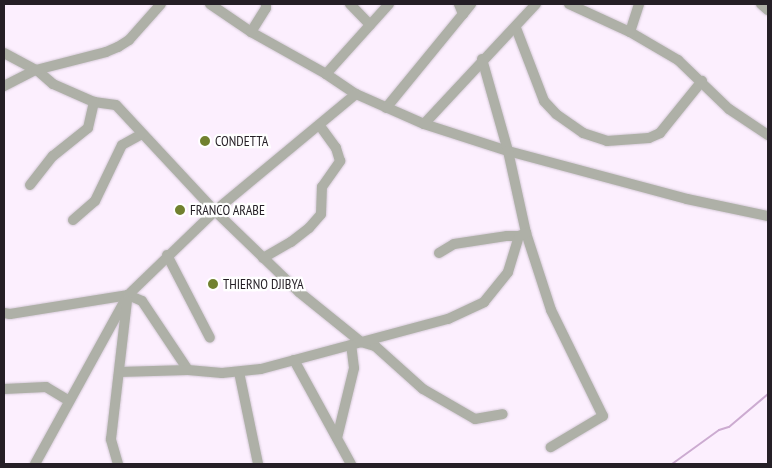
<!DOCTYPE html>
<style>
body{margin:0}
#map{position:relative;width:772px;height:468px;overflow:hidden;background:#fceffe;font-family:"PT Sans Narrow",sans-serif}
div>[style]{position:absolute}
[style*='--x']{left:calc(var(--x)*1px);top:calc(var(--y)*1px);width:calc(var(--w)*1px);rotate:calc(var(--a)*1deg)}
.stream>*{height:2px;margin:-1px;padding:0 1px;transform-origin:1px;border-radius:1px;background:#ccabd1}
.roads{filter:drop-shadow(0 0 1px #d5cad7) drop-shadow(0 0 1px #d5cad7)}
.minor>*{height:10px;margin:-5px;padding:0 5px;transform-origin:5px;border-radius:5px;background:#aeb0a7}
.dots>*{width:14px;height:14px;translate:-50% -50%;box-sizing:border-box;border:2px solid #fff;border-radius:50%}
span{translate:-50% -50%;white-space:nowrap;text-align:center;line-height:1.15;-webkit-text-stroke:4.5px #fff;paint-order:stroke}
.poi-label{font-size:14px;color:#251f26}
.left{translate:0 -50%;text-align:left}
.frame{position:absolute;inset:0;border:5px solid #251f26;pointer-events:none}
</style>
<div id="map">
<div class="stream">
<div style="--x:672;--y:464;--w:58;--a:-35.9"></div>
<div style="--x:719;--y:430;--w:10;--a:-17"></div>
<div style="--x:729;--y:427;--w:51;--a:-40.2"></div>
</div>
<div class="roads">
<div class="minor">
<div style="--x:210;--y:4;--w:50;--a:34.3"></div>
<div style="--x:251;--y:32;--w:86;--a:29.2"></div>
<div style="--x:326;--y:74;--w:36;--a:34"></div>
<div style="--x:356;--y:94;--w:74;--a:23.8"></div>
<div style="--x:424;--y:124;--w:88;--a:17.8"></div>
<div style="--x:508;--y:151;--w:185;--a:15"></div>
<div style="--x:687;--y:199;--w:83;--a:11.9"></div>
<div style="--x:350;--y:4;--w:29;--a:46"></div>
<div style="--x:569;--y:4;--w:67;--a:24.7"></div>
<div style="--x:630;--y:32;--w:56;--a:30.3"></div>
<div style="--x:678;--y:60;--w:71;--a:43.9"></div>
<div style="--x:729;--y:109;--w:47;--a:33.7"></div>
<div style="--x:761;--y:4;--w:9;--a:41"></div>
<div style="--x:463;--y:14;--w:13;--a:-51"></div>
<div style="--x:516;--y:28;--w:78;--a:69"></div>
<div style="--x:544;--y:101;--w:18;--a:47"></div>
<div style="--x:556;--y:114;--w:33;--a:35"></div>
<div style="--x:583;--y:133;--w:25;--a:18"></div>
<div style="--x:607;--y:141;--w:42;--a:-4.1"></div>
<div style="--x:649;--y:138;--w:12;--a:-24"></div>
<div style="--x:660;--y:133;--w:67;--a:-51.1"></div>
<div style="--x:251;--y:32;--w:28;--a:-58"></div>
<div style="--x:266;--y:8;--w:4;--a:-90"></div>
<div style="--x:630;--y:32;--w:29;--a:-72"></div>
<div style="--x:4;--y:53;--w:38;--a:28"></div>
<div style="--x:38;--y:71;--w:20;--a:41"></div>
<div style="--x:53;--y:84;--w:45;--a:23.7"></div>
<div style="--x:94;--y:102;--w:22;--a:8"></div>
<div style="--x:116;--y:105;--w:145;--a:47"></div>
<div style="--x:215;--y:211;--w:117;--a:44"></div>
<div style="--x:299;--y:292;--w:80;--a:38.9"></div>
<div style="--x:361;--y:342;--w:15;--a:16"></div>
<div style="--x:375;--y:346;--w:64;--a:41.9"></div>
<div style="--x:423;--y:389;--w:60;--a:30"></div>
<div style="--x:475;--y:419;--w:28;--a:-10"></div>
<div style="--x:482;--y:59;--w:96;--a:74.2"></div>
<div style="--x:508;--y:151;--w:84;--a:77.6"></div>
<div style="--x:526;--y:233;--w:81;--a:72"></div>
<div style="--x:551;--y:310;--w:118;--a:63.9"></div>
<div style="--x:603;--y:416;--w:61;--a:149.2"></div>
<div style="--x:326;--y:74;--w:94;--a:-48"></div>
<div style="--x:4;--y:86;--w:36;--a:-27"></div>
<div style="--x:36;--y:70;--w:72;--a:-14.4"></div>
<div style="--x:106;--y:52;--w:13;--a:-23"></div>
<div style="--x:118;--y:47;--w:13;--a:-32"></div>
<div style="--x:129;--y:40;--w:48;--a:-48.4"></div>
<div style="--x:386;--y:108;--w:122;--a:-50.7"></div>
<div style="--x:463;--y:14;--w:11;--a:-112"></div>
<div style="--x:424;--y:124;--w:164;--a:-47"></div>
<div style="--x:30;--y:185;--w:37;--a:-52"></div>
<div style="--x:53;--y:156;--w:45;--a:-38.7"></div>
<div style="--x:88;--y:128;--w:27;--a:-77"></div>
<div style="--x:73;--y:220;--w:29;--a:-41"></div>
<div style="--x:95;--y:201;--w:62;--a:-64.3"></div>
<div style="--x:122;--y:145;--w:23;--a:-29"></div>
<div style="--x:439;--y:253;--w:17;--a:-31"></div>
<div style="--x:454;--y:244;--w:54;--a:-8.6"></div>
<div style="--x:507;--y:236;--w:12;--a:0"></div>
<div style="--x:167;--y:255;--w:93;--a:62.6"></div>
<div style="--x:263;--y:258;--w:32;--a:-30"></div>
<div style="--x:291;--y:242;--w:23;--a:-38"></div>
<div style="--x:309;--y:228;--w:18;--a:-49"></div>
<div style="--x:321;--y:214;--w:27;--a:-88"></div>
<div style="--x:322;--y:187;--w:32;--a:-55"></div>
<div style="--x:340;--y:161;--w:14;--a:-107"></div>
<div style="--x:336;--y:148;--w:27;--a:-126"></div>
<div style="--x:4;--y:313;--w:6;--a:9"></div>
<div style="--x:10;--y:314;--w:120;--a:-9.1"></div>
<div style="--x:128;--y:295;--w:15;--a:23"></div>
<div style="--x:142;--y:301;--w:83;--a:56.3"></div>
<div style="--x:188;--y:370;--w:34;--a:5"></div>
<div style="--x:222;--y:373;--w:39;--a:-6"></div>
<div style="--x:261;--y:369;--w:194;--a:-15"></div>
<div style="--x:448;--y:319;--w:40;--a:-25"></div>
<div style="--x:484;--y:302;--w:38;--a:-51"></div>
<div style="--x:508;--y:272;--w:38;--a:-73"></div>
<div style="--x:519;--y:236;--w:8;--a:-23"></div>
<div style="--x:294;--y:360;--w:119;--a:61.3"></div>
<div style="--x:119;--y:372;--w:69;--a:-1.7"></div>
<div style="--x:239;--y:372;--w:94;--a:78.3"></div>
<div style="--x:4;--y:389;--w:42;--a:-2.7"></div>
<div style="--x:46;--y:387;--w:27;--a:31"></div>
<div style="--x:337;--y:438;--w:72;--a:-76.3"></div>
<div style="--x:354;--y:368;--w:23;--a:-97"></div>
<div style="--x:35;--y:464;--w:193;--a:-61.2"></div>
<div style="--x:128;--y:295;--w:121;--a:-44"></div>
<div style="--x:215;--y:211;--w:183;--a:-39.7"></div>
<div style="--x:118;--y:464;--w:26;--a:-106"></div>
<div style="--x:111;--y:439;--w:139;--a:-83.4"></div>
</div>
</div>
<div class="dots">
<div style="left:205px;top:141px;background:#71812f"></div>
<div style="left:180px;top:210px;background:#71812f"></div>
<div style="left:213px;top:284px;background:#71812f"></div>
</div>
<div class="poi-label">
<span class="left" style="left:215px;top:141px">CONDETTA</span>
<span class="left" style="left:190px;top:210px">FRANCO ARABE</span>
<span class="left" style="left:223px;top:284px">THIERNO DJIBYA</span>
</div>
<div class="frame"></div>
</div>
